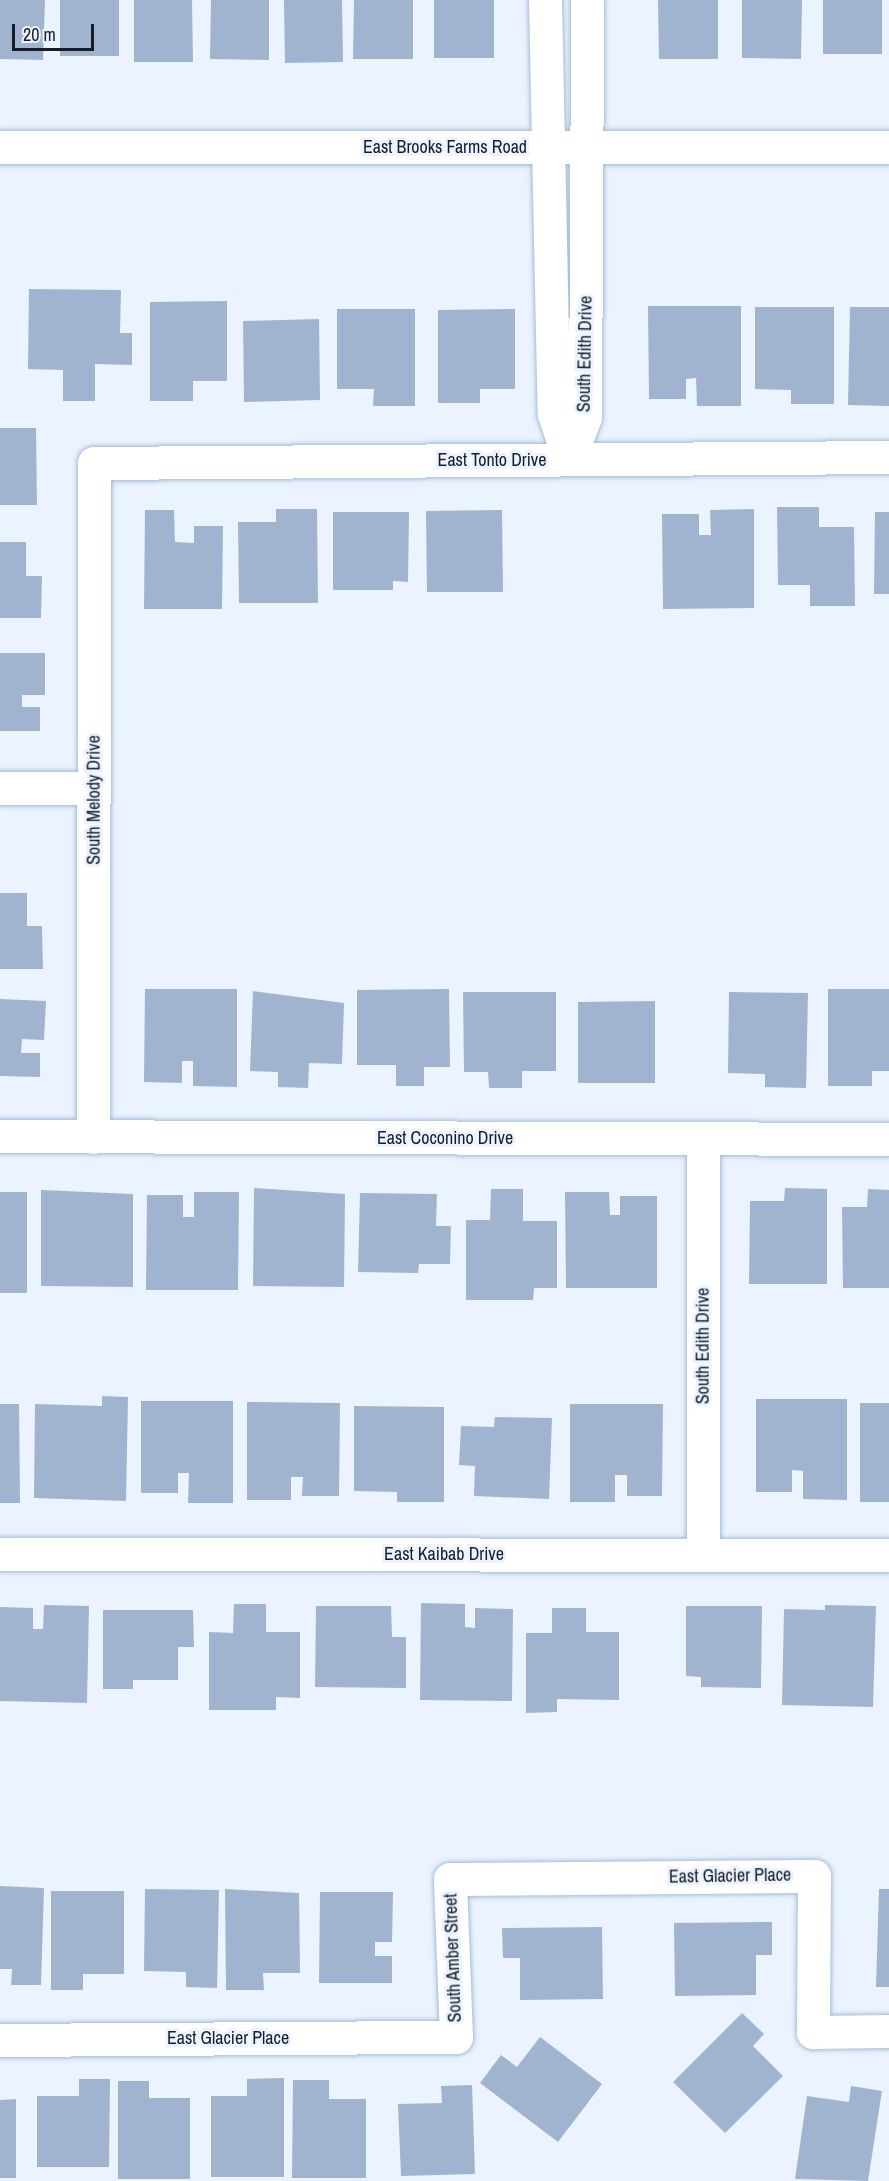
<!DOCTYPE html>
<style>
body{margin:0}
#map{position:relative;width:889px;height:2181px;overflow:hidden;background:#eaf3ff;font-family:"Archivo Narrow",sans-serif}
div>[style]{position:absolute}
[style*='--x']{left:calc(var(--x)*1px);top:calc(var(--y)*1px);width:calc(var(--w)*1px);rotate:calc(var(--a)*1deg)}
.building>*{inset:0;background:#a0b4cf}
.roads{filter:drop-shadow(0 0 2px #a7bcd7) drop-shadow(0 0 2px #a7bcd7)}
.minor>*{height:33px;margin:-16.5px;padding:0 16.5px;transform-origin:16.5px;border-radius:16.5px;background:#fff}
span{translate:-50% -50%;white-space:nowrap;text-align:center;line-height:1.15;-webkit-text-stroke:6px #eaf3ff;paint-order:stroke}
.street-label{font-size:18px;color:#161d28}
.scale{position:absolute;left:12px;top:24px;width:82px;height:27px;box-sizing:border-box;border:3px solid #161d28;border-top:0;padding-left:8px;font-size:18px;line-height:21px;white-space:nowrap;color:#161d28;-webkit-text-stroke:4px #eaf3ff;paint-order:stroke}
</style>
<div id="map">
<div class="building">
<div style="clip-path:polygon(0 0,45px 0,43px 60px,0 59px)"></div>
<div style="clip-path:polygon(60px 0,119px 0,119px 56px,60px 56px)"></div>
<div style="clip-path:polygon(134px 0,192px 0,193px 62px,134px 62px)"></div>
<div style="clip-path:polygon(211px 0,269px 0,269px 60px,210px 59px)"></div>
<div style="clip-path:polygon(284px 0,342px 0,343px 62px,285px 63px)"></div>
<div style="clip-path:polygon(354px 0,413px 0,413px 59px,353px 59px)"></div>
<div style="clip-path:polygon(434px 0,494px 0,494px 58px,434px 58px)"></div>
<div style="clip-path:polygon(658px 0,718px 0,718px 59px,659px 59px)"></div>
<div style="clip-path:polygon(742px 0,802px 0,801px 59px,742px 58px)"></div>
<div style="clip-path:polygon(823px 0,882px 0,882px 54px,823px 54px)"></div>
<div style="clip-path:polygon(29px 289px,121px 290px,120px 333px,132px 333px,132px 365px,95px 364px,95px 401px,63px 401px,63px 370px,28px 369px)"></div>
<div style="clip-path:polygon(227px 301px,227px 381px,193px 381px,193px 401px,150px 401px,150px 302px)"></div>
<div style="clip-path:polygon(648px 306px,741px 306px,741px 406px,697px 406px,696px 378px,686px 379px,686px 399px,649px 399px)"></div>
<div style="clip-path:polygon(755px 307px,834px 307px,834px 404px,791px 404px,791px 390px,755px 389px)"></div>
<div style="clip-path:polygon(850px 307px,889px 307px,889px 406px,848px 405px)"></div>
<div style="clip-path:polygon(337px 309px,415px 309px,415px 406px,373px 406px,374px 389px,337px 389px)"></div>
<div style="clip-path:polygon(515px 309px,515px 389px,480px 389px,480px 403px,438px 403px,438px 310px)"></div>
<div style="clip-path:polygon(319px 319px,320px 400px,244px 402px,243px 321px)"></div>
<div style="clip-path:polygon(0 428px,36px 428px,37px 505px,0 505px)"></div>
<div style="clip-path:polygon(777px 507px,819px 507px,819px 527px,854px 527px,855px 606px,810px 606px,810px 585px,778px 585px)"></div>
<div style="clip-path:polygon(276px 509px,317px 509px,318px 603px,239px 603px,238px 522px,276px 522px)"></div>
<div style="clip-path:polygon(754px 509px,754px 608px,663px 609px,662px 514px,699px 514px,699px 535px,711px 535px,710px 510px)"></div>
<div style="clip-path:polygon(145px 510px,174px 510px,175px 542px,194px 543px,194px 526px,223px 526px,222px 609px,144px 609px)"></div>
<div style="clip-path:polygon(502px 510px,503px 592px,427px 592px,426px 511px)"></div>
<div style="clip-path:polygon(333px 512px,409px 512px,408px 582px,393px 581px,393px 590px,333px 590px)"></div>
<div style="clip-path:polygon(875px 512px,889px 512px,889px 594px,874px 594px)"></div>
<div style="clip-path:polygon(0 542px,26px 542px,26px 576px,42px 576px,41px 618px,0 618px)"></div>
<div style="clip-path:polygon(0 653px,45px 653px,45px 695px,22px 695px,22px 707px,40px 707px,40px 731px,0 731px)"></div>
<div style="clip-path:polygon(0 893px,27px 893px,27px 926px,42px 926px,43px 969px,0 969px)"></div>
<div style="clip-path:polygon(145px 989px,237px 989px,237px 1087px,193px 1086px,193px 1061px,182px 1061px,182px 1083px,144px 1082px)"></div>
<div style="clip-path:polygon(449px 989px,450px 1067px,424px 1067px,424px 1086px,396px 1086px,396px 1065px,357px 1065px,357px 990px)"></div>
<div style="clip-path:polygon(828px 989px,889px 989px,889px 1071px,872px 1071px,872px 1086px,828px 1086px)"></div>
<div style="clip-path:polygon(253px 991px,344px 1003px,342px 1064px,309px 1063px,308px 1088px,278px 1087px,278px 1072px,250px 1071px)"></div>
<div style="clip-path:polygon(463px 992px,556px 992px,556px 1071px,522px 1071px,522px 1088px,489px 1088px,488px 1072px,464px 1072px)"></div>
<div style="clip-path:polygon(729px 992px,808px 993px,806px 1088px,765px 1087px,765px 1074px,728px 1073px)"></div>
<div style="clip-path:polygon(0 999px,46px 1001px,44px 1040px,22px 1039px,21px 1053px,40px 1053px,40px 1077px,0 1076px)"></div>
<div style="clip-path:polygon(655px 1001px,655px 1083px,578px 1083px,578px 1002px)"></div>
<div style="clip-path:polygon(254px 1188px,345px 1194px,344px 1287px,253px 1286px)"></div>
<div style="clip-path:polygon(785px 1188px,827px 1189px,827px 1284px,749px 1284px,750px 1201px,784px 1201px)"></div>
<div style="clip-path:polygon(491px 1189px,523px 1189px,523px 1221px,557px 1221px,557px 1288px,534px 1288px,533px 1300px,466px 1300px,466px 1220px,490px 1220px)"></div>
<div style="clip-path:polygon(868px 1189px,889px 1190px,889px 1288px,843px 1288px,842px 1207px,867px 1207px)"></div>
<div style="clip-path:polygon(41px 1190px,133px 1194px,133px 1287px,41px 1286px)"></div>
<div style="clip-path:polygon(0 1192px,27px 1192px,27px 1293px,0 1293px)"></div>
<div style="clip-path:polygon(194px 1192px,239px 1192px,238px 1290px,146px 1290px,147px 1195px,183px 1195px,183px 1217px,194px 1217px)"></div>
<div style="clip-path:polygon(565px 1192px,609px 1192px,610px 1215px,620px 1215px,620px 1196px,657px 1196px,657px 1288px,566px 1288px)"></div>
<div style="clip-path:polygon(360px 1193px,437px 1194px,436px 1226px,451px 1226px,450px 1264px,419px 1264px,418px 1273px,358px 1272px)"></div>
<div style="clip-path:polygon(102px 1396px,128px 1397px,126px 1501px,34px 1498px,35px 1404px,102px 1406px)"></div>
<div style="clip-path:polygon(756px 1399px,847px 1399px,847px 1500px,803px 1499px,803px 1471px,792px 1470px,792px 1492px,756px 1492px)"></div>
<div style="clip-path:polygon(141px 1401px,233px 1401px,233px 1503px,188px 1503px,189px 1473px,178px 1473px,178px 1493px,141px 1493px)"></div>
<div style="clip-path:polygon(247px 1402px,340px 1403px,339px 1496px,302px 1496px,303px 1477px,291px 1477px,291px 1500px,247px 1500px)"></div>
<div style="clip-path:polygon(860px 1403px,889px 1403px,889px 1502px,860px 1502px)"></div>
<div style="clip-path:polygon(0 1404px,19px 1404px,20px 1503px,0 1503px)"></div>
<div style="clip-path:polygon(570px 1404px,663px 1404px,662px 1496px,627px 1496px,627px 1475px,615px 1475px,615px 1502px,570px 1502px)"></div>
<div style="clip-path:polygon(354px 1406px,444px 1407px,444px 1502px,397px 1502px,397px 1492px,354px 1491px)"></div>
<div style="clip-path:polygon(495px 1417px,552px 1418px,549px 1499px,474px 1496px,475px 1466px,459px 1465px,461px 1426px,494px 1427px)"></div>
<div style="clip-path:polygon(421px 1603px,465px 1604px,465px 1627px,475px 1628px,475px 1608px,513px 1609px,512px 1701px,420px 1700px)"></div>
<div style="clip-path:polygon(234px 1604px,266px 1604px,266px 1632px,300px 1632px,300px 1698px,276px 1697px,276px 1710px,209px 1710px,209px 1632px,233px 1633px)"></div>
<div style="clip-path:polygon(44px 1605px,89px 1606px,87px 1703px,0 1701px,0 1607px,33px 1608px,33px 1629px,43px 1629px)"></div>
<div style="clip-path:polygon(825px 1605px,876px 1606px,873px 1707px,782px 1705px,784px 1609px,825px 1610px)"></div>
<div style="clip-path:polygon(316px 1606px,391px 1606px,392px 1637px,406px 1637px,406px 1688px,315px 1687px)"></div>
<div style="clip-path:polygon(686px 1606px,762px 1606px,761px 1688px,701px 1687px,701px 1677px,686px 1676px)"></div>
<div style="clip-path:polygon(552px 1608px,586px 1608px,586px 1632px,619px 1632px,619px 1700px,557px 1699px,557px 1712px,526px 1713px,526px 1633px,552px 1633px)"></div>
<div style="clip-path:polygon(103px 1610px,193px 1610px,194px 1647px,178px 1647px,178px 1680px,133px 1680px,133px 1689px,103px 1689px)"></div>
<div style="clip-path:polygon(0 1886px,44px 1888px,41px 1985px,11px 1985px,12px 1969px,0 1969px)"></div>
<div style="clip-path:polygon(145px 1889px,219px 1890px,217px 1988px,186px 1987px,186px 1972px,144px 1971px)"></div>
<div style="clip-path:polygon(225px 1889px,299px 1893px,300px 1973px,263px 1973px,264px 1990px,226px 1990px)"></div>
<div style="clip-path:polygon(879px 1889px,889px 1889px,889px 1987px,876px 1987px)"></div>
<div style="clip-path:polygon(51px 1891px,124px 1891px,124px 1974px,83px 1974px,83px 1990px,51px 1990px)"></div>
<div style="clip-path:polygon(320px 1892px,393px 1892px,392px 1942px,375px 1942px,375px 1956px,392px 1956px,392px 1983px,319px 1983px)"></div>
<div style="clip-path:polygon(772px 1922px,772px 1955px,756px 1955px,756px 1995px,675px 1996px,674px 1923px)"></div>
<div style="clip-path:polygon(602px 1927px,603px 1999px,520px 2000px,520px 1958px,503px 1958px,502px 1928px)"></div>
<div style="clip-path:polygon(742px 2013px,764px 2034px,753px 2046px,783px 2076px,725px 2133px,673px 2082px)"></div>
<div style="clip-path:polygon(540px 2037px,602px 2084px,558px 2142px,480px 2083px,501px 2055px,517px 2067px)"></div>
<div style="clip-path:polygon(284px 2078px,284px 2177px,211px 2177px,211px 2096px,247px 2096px,247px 2079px)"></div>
<div style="clip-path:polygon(79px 2079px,110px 2079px,109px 2167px,37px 2167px,37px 2096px,79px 2096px)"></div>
<div style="clip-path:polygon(293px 2080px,329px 2080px,329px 2099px,366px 2099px,366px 2178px,292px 2178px)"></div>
<div style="clip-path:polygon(118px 2081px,149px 2081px,149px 2098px,190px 2098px,190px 2179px,118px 2179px)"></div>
<div style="clip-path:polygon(472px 2085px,475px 2174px,401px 2176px,398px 2104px,442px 2103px,441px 2086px)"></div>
<div style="clip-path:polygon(851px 2086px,882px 2091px,868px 2181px,795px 2179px,807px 2096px,849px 2102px)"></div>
<div style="clip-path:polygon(16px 2099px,16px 2178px,0 2178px,0 2100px)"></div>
</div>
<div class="roads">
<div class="minor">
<div style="--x:545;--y:0;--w:414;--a:88.8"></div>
<div style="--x:554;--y:414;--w:47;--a:71.6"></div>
<div style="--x:0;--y:147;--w:889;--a:0"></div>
<div style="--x:569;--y:459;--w:45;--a:-69.1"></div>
<div style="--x:585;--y:417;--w:417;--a:-89.7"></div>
<div style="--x:0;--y:788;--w:94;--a:0"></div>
<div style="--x:0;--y:1136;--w:889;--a:0.19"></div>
<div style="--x:93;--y:1137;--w:674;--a:-89.91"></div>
<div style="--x:94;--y:463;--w:795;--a:-0.43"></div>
<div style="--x:0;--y:1554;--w:889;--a:0.06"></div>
<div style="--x:703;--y:1555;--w:417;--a:-90"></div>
<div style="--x:0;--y:2040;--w:456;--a:-0.4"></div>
<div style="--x:456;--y:2037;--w:158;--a:-92.2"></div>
<div style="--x:450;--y:1879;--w:364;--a:-0.5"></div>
<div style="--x:814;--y:1876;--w:156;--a:90.4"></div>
<div style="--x:813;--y:2032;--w:76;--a:-0.8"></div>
</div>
</div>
<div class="street-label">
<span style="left:445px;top:147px">East Brooks Farms Road</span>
<span style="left:585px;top:354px;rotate:-89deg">South Edith Drive</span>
<span style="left:492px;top:460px">East Tonto Drive</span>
<span style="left:94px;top:800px;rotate:-90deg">South Melody Drive</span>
<span style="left:445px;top:1138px">East Coconino Drive</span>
<span style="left:703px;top:1346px;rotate:-90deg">South Edith Drive</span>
<span style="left:444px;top:1554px">East Kaibab Drive</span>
<span style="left:730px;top:1876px;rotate:-1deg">East Glacier Place</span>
<span style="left:453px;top:1958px;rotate:-92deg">South Amber Street</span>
<span style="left:228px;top:2038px">East Glacier Place</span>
</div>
<div class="scale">20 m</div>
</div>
